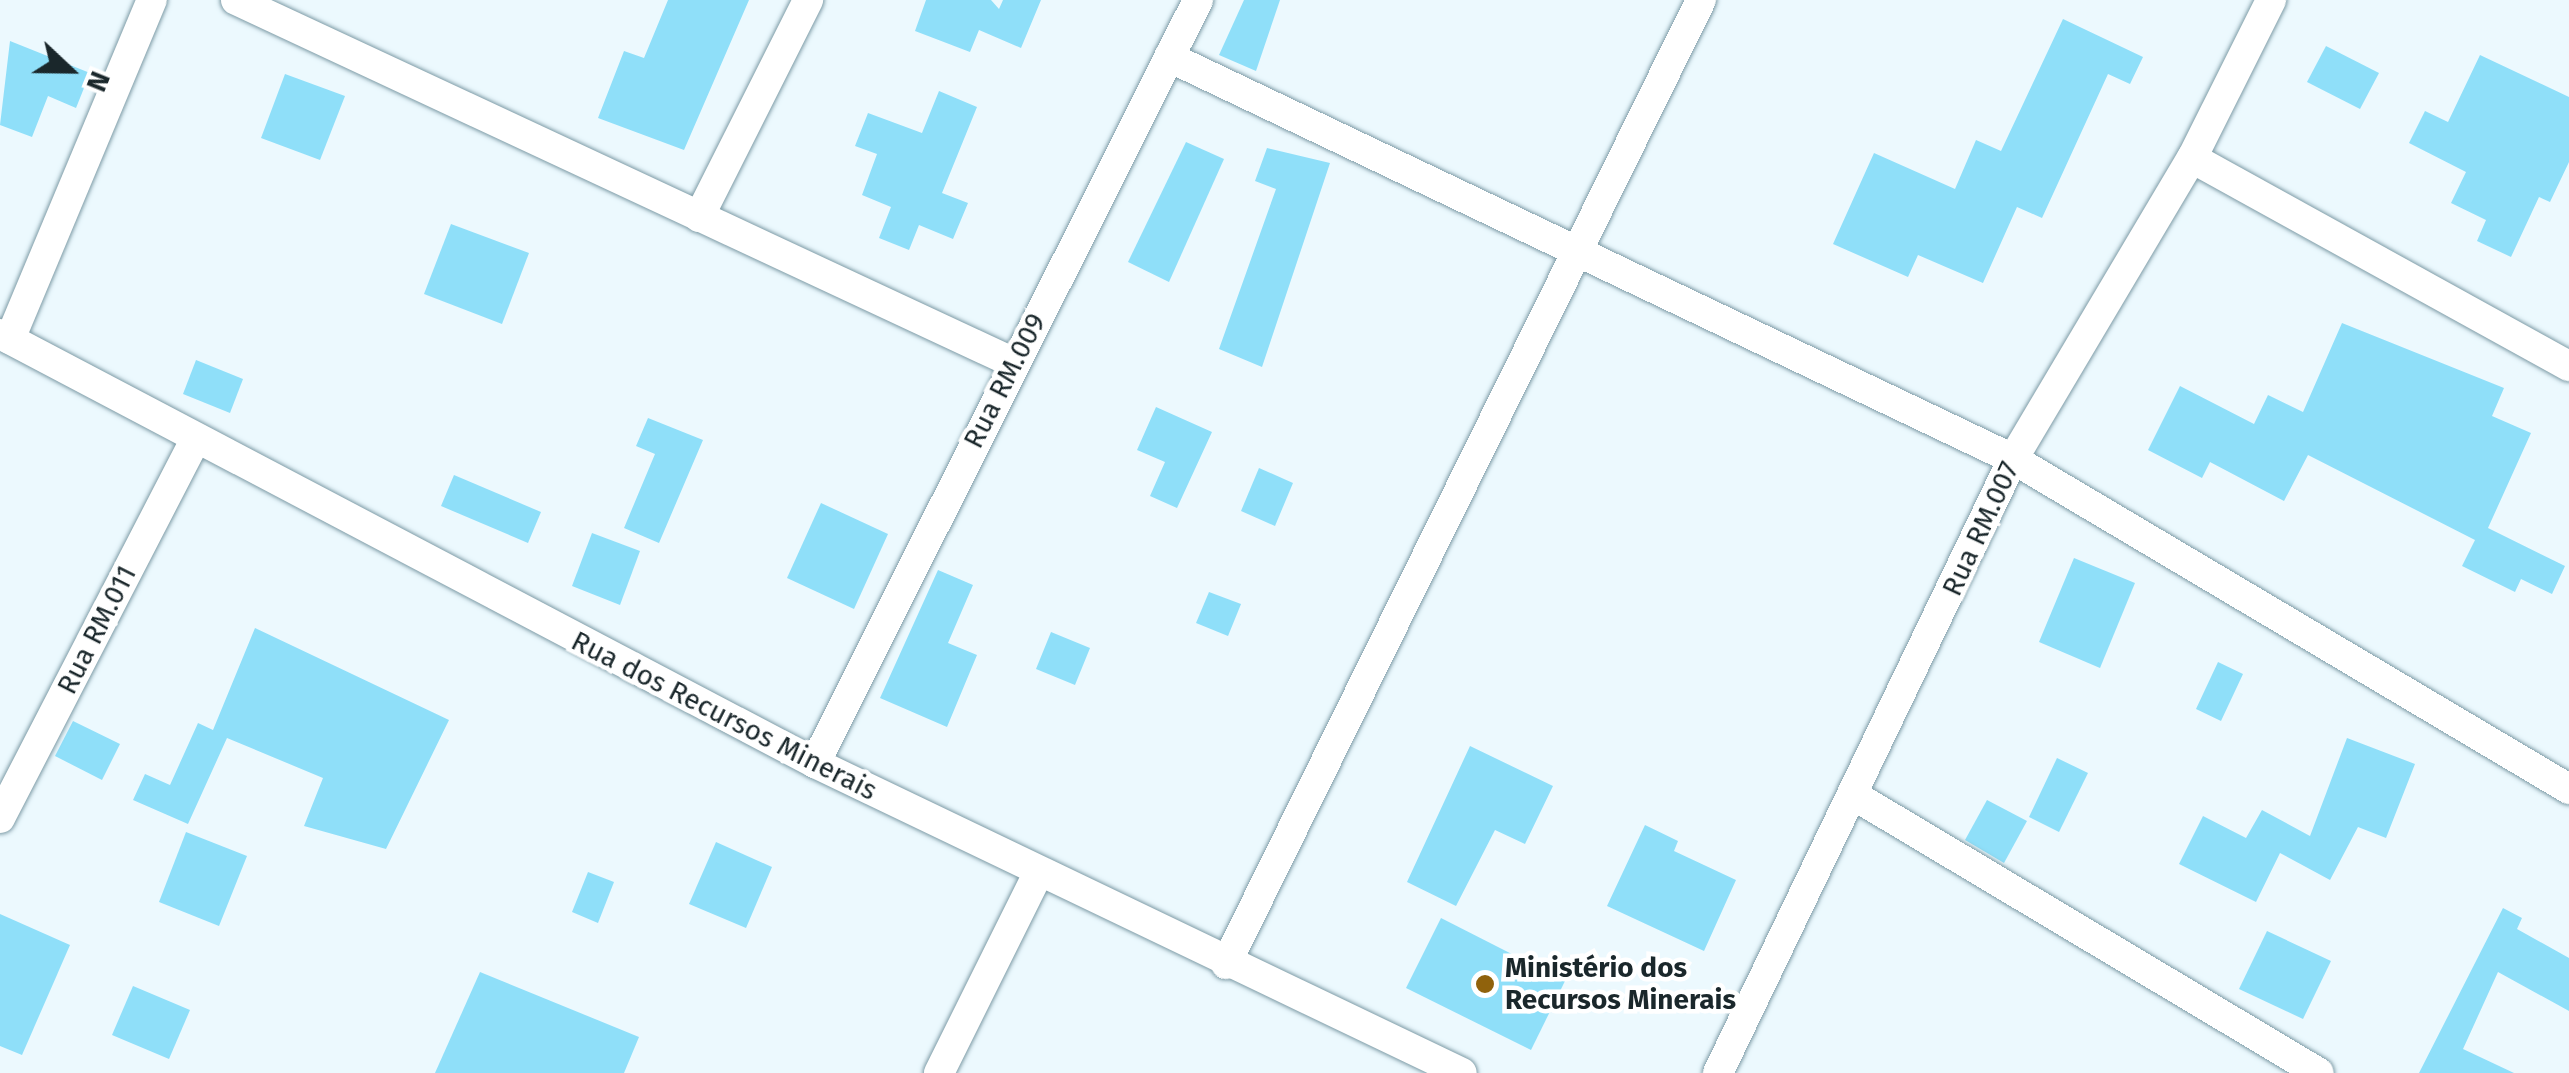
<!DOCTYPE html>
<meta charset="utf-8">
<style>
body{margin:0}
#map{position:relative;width:2569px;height:1073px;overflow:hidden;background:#ecf9fe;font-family:"Fira Sans",sans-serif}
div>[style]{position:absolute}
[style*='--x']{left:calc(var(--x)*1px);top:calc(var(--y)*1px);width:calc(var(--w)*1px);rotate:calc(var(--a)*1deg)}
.building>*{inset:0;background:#8fdff9}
.roads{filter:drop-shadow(0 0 2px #7d9ba6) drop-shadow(0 0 2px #7d9ba6)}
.street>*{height:30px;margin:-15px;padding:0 15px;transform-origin:15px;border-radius:15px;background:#fff}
.dots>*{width:28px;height:28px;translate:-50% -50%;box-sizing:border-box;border:5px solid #fff;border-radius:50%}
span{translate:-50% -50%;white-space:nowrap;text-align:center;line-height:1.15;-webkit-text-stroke:9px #fff;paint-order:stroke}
.street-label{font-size:28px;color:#1a272b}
.poi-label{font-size:28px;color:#1a272b;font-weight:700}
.left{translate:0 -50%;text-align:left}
.north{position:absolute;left:20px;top:20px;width:100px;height:100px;-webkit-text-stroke:8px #fff;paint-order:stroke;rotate:112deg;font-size:28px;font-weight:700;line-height:40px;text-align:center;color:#1a272b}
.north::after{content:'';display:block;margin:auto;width:35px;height:45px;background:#1a272b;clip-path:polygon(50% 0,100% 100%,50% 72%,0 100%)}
</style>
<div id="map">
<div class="building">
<div style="clip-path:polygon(668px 0,749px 0,684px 150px,598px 118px,624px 51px,644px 58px)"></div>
<div style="clip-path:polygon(926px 0,991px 0,999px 9px,1003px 0,1041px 0,1021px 48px,979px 30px,970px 52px,915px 31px)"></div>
<div style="clip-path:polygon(1244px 0,1280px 0,1256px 71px,1219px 55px)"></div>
<div style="clip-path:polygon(2063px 19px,2143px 57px,2130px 84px,2108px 74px,2042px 218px,2017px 207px,1983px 283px,1918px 255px,1908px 277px,1833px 244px,1874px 153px,1955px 189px,1976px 140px,2001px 151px)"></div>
<div style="clip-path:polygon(10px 41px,90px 73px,76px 108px,48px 96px,32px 137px,0 125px)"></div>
<div style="clip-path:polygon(2326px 46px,2379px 73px,2360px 109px,2307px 82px)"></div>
<div style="clip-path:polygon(2480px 55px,2569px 97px,2569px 162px,2550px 202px,2539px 197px,2511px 257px,2477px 241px,2486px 220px,2451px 203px,2466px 172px,2409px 143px,2425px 111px,2448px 122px)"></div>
<div style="clip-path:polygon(285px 74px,345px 96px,320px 160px,261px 138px)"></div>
<div style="clip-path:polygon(939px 91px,977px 107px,942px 193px,968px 203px,953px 239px,919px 225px,909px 250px,879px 238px,891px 207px,862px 195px,877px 154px,855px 146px,868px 113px,922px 133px)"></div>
<div style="clip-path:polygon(1186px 142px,1224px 159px,1169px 282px,1128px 262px)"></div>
<div style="clip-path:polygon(1267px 148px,1330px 163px,1262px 367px,1219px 349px,1276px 189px,1255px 181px)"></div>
<div style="clip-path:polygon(451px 224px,529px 253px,502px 324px,424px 294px)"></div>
<div style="clip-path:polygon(2342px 323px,2504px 388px,2492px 416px,2531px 433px,2488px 528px,2565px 566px,2552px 594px,2521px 579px,2515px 592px,2462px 566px,2475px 540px,2308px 455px,2284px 501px,2210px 462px,2202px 478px,2148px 450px,2180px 386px,2254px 424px,2268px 395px,2303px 412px)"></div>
<div style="clip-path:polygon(196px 360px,243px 379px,230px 413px,183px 394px)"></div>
<div style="clip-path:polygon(1156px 407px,1212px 432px,1177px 508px,1150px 496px,1165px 462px,1137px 450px)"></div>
<div style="clip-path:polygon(648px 418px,703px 440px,659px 543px,624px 528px,655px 454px,636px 446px)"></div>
<div style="clip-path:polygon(1259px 468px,1293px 483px,1275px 526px,1241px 511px)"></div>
<div style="clip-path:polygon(454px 475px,541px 512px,528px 543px,441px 506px)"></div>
<div style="clip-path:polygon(821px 503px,888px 534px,854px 609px,787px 578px)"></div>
<div style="clip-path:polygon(592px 533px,640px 551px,620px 605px,572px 586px)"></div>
<div style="clip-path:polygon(2074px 558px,2135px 583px,2100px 668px,2039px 642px)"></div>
<div style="clip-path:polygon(938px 570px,973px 585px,948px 643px,977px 655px,947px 727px,880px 698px)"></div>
<div style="clip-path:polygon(1209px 592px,1241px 604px,1228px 636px,1196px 623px)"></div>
<div style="clip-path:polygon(255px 628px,449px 720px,386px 849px,304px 826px,323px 778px,227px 738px,188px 824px,133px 800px,145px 774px,170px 785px,198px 723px,213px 730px)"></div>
<div style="clip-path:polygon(1051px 632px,1090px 648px,1075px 685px,1036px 669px)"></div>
<div style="clip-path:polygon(2218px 662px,2243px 674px,2221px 721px,2196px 709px)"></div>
<div style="clip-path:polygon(73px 721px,120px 744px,102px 780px,55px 756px)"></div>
<div style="clip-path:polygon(2347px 738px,2415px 764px,2386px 838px,2358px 827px,2330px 880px,2280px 853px,2256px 902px,2179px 864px,2203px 816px,2246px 838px,2262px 810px,2310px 836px)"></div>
<div style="clip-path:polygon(1470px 746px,1553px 786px,1525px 844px,1495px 830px,1456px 906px,1407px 882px)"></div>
<div style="clip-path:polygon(2057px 758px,2088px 773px,2059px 832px,2029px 817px)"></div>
<div style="clip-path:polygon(1987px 800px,2027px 821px,2004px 863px,1965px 840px)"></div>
<div style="clip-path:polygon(1645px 825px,1678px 841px,1674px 851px,1736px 880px,1704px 951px,1607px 906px)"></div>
<div style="clip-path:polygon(186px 832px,247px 856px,219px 926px,159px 902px)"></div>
<div style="clip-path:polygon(716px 842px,772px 867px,746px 928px,689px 904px)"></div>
<div style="clip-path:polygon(588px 872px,614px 882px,598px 923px,572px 912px)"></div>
<div style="clip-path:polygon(2503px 908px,2522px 918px,2517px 929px,2569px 958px,2569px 1011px,2498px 972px,2463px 1049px,2514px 1073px,2419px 1073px)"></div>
<div style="clip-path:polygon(0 914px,70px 945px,22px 1055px,0 1046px)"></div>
<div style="clip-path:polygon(1441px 918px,1565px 981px,1531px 1050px,1406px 988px)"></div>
<div style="clip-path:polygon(2267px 931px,2331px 961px,2303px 1019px,2239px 989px)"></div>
<div style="clip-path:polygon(480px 972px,639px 1037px,624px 1073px,435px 1073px)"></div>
<div style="clip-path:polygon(133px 986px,190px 1010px,169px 1059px,112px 1035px)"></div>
</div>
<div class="roads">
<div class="street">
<div style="--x:236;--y:0;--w:859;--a:25.01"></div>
<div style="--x:1169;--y:57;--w:935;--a:25.47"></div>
<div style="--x:2013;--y:459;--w:647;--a:30.69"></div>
<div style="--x:2192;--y:158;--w:431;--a:28.9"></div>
<div style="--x:699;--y:217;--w:243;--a:-63.3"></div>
<div style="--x:0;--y:334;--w:921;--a:27.76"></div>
<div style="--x:815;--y:763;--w:717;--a:25.6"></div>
<div style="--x:10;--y:339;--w:368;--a:-67.3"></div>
<div style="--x:815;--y:763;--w:854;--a:-63.34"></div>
<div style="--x:1855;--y:796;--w:540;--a:30.84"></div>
<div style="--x:0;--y:818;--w:423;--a:-62.7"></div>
<div style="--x:1226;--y:964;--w:1075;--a:-63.77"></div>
<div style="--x:939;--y:1073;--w:222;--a:-63.6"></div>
<div style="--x:1718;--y:1073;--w:681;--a:-64.34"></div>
<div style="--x:2013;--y:459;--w:350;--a:-59.3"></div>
<div style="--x:2192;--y:158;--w:177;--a:-63.4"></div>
</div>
</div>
<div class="dots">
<div style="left:1485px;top:984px;background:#90620c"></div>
</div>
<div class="street-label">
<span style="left:1005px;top:381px;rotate:-63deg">Rua RM.009</span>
<span style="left:1981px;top:529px;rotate:-65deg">Rua RM.007</span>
<span style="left:97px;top:630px;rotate:-63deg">Rua RM.011</span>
<span style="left:724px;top:716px;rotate:27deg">Rua dos Recursos Minerais</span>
</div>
<div class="poi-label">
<span class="left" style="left:1505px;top:984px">Ministério dos<br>Recursos Minerais</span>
</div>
<div class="north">N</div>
</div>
